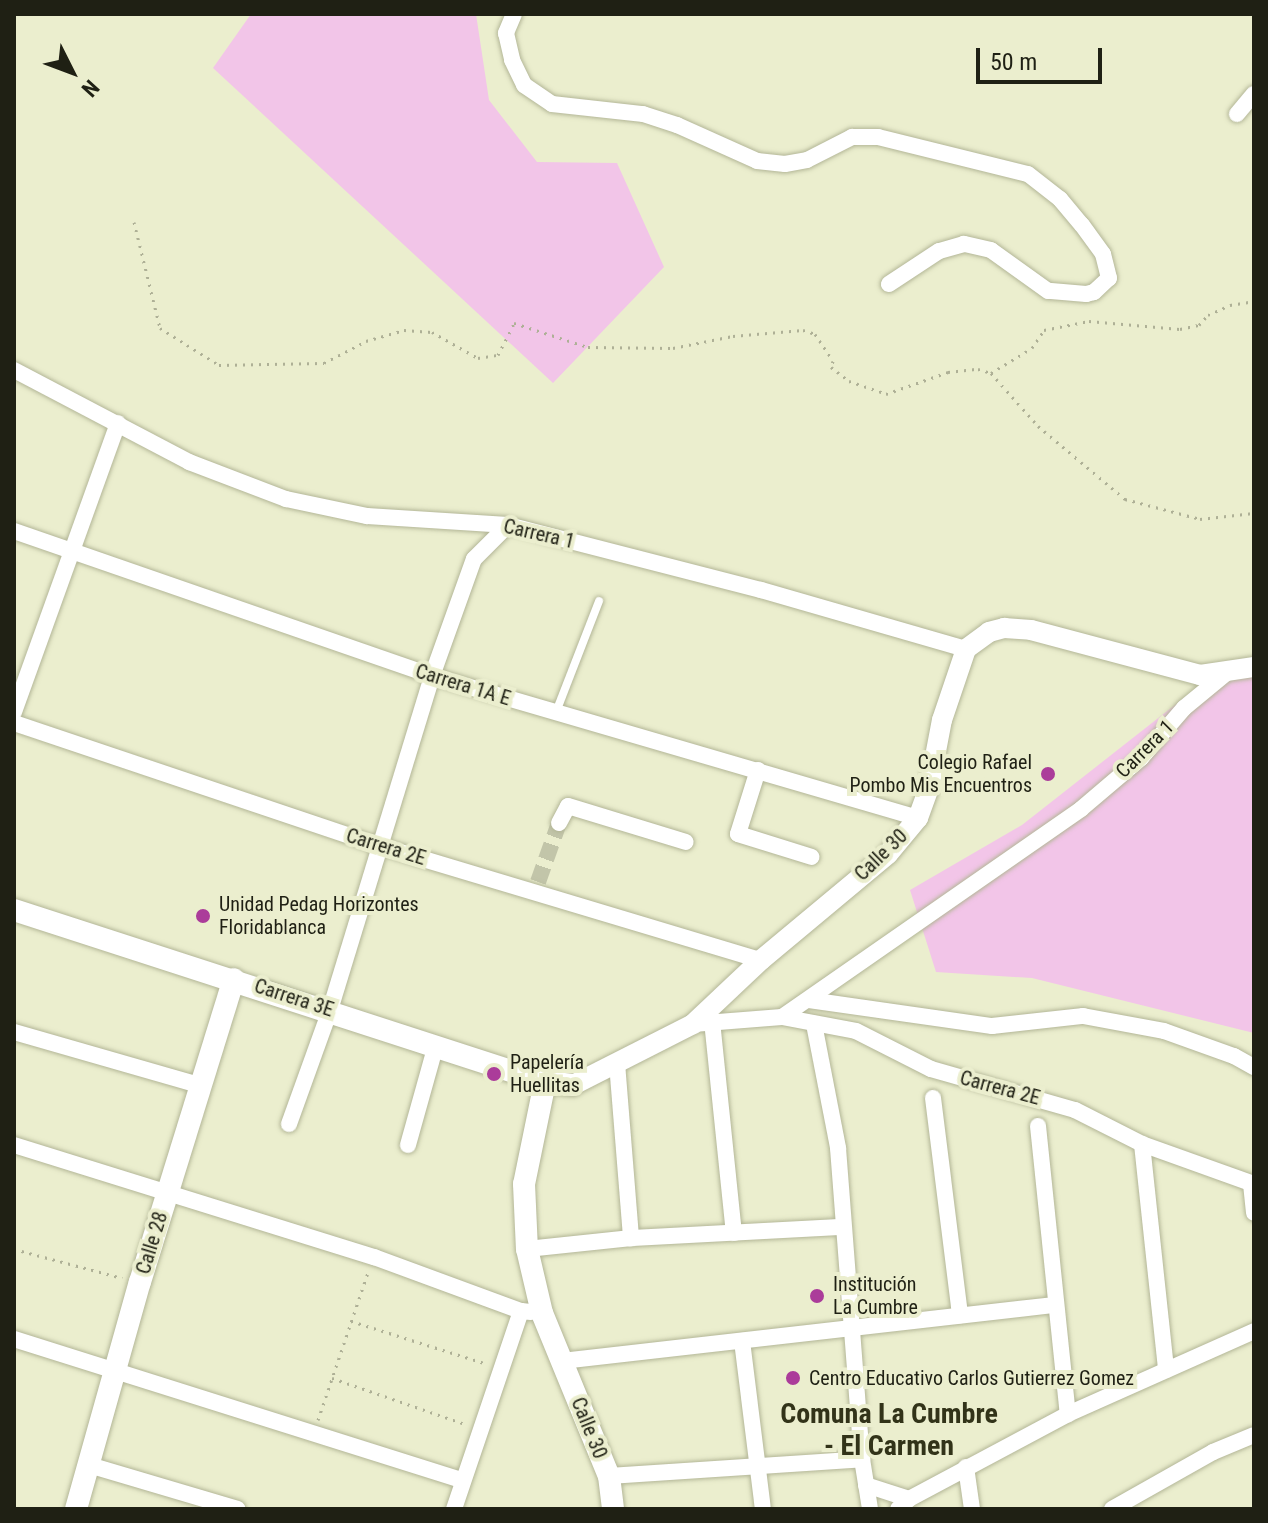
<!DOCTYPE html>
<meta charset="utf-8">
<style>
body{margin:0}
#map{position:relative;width:1268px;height:1523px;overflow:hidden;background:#ebeece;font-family:"Roboto Condensed",sans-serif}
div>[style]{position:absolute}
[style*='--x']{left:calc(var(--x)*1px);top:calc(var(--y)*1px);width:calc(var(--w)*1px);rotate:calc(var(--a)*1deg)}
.green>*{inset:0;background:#f2c5e8}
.minor-tunnel>*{height:16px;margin-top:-8px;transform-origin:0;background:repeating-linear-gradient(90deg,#c2c5a9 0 16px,transparent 0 24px)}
.path>*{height:3px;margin-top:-1.5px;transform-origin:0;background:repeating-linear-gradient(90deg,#aeb096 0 2px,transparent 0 8px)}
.roads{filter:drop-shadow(0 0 2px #b3b697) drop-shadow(0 0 2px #b3b697)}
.service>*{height:8px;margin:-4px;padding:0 4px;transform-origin:4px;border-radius:4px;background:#fff}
.minor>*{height:16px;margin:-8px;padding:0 8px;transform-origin:8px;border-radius:8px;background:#fff}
.tertiary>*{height:20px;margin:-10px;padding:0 10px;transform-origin:10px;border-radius:10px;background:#fff}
.secondary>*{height:22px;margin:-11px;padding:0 11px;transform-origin:11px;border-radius:11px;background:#fff}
.dots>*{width:22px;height:22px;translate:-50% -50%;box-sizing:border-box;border:4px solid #ebeece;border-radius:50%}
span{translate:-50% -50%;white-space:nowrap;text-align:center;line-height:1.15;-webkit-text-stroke:8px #ebeece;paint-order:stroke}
.street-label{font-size:20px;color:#1f2014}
.poi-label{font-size:20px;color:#1f2014}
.right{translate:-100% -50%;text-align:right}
.left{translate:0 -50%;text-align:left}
.district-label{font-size:28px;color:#323319;font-weight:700}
.frame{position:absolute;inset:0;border:16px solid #1f2014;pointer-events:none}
.north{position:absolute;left:32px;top:32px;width:80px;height:80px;-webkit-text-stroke:6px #ebeece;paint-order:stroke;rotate:132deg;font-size:22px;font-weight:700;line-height:32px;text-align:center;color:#1f2014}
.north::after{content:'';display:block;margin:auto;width:28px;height:36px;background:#1f2014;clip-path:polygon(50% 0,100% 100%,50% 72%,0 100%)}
.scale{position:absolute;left:976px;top:48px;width:126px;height:36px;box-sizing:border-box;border:4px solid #1f2014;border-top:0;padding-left:10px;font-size:24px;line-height:28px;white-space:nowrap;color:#1f2014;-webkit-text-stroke:6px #ebeece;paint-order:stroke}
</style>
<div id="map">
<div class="green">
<div style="clip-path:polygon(251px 14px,476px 14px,489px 100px,537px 162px,617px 163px,664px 267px,553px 383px,213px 68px)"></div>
<div style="clip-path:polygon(1254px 666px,1254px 1033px,1032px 978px,936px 972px,910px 890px,1022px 825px,1185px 697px)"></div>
</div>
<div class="minor-tunnel">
<div style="--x:538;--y:882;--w:63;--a:-70.4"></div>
</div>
<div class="path">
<div style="--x:134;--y:222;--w:109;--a:76.2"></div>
<div style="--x:160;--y:328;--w:70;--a:32.1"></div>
<div style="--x:219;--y:365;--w:105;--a:-1.1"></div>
<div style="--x:324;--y:363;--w:47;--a:-27.6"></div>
<div style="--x:366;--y:341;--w:40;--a:-16"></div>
<div style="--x:404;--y:330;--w:28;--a:4"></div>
<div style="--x:432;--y:332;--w:53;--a:29.5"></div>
<div style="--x:478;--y:358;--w:20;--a:-9"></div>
<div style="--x:498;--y:355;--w:36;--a:-63"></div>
<div style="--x:514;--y:323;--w:78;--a:18"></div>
<div style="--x:588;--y:347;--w:85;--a:0.7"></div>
<div style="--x:673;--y:348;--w:61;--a:-11.3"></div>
<div style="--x:733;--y:336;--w:70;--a:-4.9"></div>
<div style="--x:803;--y:330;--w:13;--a:18"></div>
<div style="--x:815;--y:334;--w:32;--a:56"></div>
<div style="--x:833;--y:361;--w:6;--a:108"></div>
<div style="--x:831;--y:367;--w:23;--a:38"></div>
<div style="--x:849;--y:381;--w:39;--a:19"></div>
<div style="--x:886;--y:394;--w:66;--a:-19.5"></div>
<div style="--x:948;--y:372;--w:30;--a:-6"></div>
<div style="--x:978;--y:369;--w:14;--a:17"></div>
<div style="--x:991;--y:373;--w:71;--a:48.4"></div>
<div style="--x:1038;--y:426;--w:114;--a:40"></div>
<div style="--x:1125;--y:499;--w:78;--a:14.9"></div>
<div style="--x:1200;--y:519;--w:54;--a:-6.3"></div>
<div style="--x:991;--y:373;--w:48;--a:-31.4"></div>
<div style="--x:1032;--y:348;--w:22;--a:-56"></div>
<div style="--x:1044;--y:330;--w:46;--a:-11.3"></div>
<div style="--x:1089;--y:321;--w:91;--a:5"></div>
<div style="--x:1180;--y:329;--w:19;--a:-12"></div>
<div style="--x:1199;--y:325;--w:13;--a:-48"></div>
<div style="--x:1208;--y:315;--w:24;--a:-24"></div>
<div style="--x:1230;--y:305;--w:24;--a:-9"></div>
<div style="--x:14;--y:1249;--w:112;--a:15"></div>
<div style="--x:351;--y:1321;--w:143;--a:17.5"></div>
<div style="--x:332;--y:1378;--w:141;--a:19.1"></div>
<div style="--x:318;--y:1420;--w:156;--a:-71.3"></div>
</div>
<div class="roads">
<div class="service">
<div style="--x:556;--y:712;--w:119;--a:-68.8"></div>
</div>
<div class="minor">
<div style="--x:514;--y:14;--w:21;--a:113"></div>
<div style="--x:506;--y:33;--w:28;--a:77"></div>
<div style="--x:512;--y:60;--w:28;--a:64"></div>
<div style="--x:524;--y:85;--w:34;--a:34"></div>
<div style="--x:552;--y:104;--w:92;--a:6.3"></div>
<div style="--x:643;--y:114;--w:36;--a:18"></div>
<div style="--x:677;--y:125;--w:88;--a:24.2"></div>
<div style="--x:757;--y:161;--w:28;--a:6"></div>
<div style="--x:785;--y:164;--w:22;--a:-10"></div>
<div style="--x:807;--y:160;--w:51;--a:-27.1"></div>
<div style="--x:852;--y:137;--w:26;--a:0"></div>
<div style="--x:878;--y:137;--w:154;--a:13.9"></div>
<div style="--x:1028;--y:174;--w:41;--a:38"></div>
<div style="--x:1060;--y:199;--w:34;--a:50"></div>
<div style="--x:1082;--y:225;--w:36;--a:54"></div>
<div style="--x:1103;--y:254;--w:25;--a:76"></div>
<div style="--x:1109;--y:278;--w:21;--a:137"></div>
<div style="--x:1094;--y:292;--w:8;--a:166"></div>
<div style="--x:1086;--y:294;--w:38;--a:-175"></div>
<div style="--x:1048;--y:291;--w:70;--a:-144.3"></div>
<div style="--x:991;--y:250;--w:28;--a:-167"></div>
<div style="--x:964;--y:244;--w:26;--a:164"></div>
<div style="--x:939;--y:251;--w:60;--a:146.6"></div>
<div style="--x:1237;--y:114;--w:26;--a:-50"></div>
<div style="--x:14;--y:370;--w:198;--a:27.7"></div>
<div style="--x:189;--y:462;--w:104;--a:20.9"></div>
<div style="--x:286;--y:499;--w:83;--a:11.9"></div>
<div style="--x:367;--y:516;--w:141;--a:3.7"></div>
<div style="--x:508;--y:525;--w:261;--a:14.4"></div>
<div style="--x:761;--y:590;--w:213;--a:16.1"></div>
<div style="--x:14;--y:531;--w:442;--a:19.1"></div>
<div style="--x:432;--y:676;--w:506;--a:16.29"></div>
<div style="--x:14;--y:712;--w:307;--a:-70.2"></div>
<div style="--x:14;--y:723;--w:386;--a:18.6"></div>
<div style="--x:380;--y:846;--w:398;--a:16.7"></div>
<div style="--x:758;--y:770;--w:67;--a:107.4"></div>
<div style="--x:738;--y:834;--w:77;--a:17.3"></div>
<div style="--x:559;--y:823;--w:19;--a:-62"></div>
<div style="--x:568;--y:806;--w:123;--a:17"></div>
<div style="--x:809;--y:1000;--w:185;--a:8.1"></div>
<div style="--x:992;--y:1026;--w:92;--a:-6.3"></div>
<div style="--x:1083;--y:1016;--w:82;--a:10.5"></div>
<div style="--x:1164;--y:1031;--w:74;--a:19.7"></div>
<div style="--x:1234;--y:1056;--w:23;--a:29"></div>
<div style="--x:782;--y:1017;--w:364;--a:-34.8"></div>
<div style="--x:1081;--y:809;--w:79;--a:-40.4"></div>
<div style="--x:1141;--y:758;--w:66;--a:-49.3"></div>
<div style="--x:1184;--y:708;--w:58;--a:-39.4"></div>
<div style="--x:712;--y:1021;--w:213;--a:84.1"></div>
<div style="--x:693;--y:1024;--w:89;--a:-4.5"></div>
<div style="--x:782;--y:1017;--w:75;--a:10.7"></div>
<div style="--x:856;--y:1031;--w:84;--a:26.9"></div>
<div style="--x:931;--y:1069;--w:150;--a:15.9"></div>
<div style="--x:1075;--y:1110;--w:75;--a:26.9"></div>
<div style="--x:1142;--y:1144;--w:119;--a:19.7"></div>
<div style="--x:814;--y:1024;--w:126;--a:79"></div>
<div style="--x:838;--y:1148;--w:312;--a:85.6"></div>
<div style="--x:862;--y:1459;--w:51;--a:80.9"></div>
<div style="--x:14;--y:1032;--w:196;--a:16"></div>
<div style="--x:617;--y:1063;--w:176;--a:85.4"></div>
<div style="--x:933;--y:1098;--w:219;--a:82.9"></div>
<div style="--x:289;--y:1124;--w:121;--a:-70.2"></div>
<div style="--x:330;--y:1010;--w:349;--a:-73"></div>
<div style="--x:432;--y:676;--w:124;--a:-70.3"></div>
<div style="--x:474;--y:559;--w:48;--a:-45"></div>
<div style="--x:1038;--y:1126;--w:290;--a:84.1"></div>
<div style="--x:1142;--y:1144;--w:227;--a:83.9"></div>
<div style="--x:14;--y:1145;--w:377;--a:17.3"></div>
<div style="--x:374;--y:1257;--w:157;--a:20.2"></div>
<div style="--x:408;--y:1145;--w:104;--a:-74.4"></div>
<div style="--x:1251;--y:1184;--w:29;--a:84"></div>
<div style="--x:527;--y:1249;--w:105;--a:-6"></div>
<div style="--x:631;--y:1238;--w:210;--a:-3"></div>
<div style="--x:14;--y:1339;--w:471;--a:17.5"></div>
<div style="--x:742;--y:1341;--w:169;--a:82.9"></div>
<div style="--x:562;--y:1361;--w:496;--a:-6.5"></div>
<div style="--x:89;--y:1465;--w:155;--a:16.5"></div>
<div style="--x:966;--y:1467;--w:42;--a:81.9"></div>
<div style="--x:609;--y:1476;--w:254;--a:-3.8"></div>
<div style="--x:866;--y:1485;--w:45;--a:18"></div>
<div style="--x:454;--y:1509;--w:209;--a:-71.3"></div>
<div style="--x:521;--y:1311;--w:10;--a:6"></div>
<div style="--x:898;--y:1509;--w:15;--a:-42"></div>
<div style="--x:909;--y:1499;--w:180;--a:-28.1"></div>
<div style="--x:1068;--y:1414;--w:204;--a:-24"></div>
<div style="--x:1112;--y:1509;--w:116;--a:-29.4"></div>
<div style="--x:1213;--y:1452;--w:44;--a:-22.5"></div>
</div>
<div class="tertiary">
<div style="--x:573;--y:1085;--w:135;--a:-26.9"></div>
<div style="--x:693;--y:1024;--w:93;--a:-43.3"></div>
<div style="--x:761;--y:960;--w:165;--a:-39.8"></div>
<div style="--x:888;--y:854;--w:47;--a:-50.2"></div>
<div style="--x:918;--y:818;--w:32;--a:-70"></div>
<div style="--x:929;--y:788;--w:69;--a:-79.2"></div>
<div style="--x:942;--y:720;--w:75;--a:-71.3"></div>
<div style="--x:966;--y:649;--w:29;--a:-36"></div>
<div style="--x:989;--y:632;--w:16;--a:-15"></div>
<div style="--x:1004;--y:628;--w:27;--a:4"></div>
<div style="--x:1031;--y:630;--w:175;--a:14.9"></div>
<div style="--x:1200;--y:675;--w:55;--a:-8.4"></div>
</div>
<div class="secondary">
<div style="--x:14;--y:910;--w:558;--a:17.95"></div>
<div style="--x:545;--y:1082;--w:28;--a:6"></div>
<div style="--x:545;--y:1082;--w:104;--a:101.6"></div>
<div style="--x:524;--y:1184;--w:65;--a:87.4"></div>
<div style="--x:527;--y:1249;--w:66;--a:76.8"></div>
<div style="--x:542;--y:1313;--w:176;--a:67.7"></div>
<div style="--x:609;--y:1476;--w:33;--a:83"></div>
<div style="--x:76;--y:1509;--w:236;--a:-74.3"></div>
<div style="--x:140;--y:1282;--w:317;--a:-72.8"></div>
</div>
</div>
<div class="dots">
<div style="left:1048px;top:774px;background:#ab3c9a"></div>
<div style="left:203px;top:916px;background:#ab3c9a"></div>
<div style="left:494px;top:1074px;background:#ab3c9a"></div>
<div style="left:817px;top:1296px;background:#ab3c9a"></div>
<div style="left:793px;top:1378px;background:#ab3c9a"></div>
</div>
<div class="street-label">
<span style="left:539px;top:534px;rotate:13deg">Carrera 1</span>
<span style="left:463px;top:685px;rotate:17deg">Carrera 1A E</span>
<span style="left:1145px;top:749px;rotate:-45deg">Carrera 1</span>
<span style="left:386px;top:847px;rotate:17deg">Carrera 2E</span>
<span style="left:881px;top:855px;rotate:-44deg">Calle 30</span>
<span style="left:294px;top:998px;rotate:18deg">Carrera 3E</span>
<span style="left:1000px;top:1088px;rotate:15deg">Carrera 2E</span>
<span style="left:152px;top:1243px;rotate:-73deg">Calle 28</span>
<span style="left:589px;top:1428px;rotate:68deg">Calle 30</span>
</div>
<div class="poi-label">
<span class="right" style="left:1032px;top:774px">Colegio Rafael<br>Pombo Mis Encuentros</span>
<span class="left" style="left:219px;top:916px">Unidad Pedag Horizontes<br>Floridablanca</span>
<span class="left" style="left:510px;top:1074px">Papelería<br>Huellitas</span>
<span class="left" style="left:833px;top:1296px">Institución<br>La Cumbre</span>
<span class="left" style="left:809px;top:1378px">Centro Educativo Carlos Gutierrez Gomez</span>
</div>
<div class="district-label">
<span style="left:889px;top:1430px">Comuna La Cumbre<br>- El Carmen</span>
</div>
<div class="frame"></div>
<div class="north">N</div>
<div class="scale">50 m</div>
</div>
